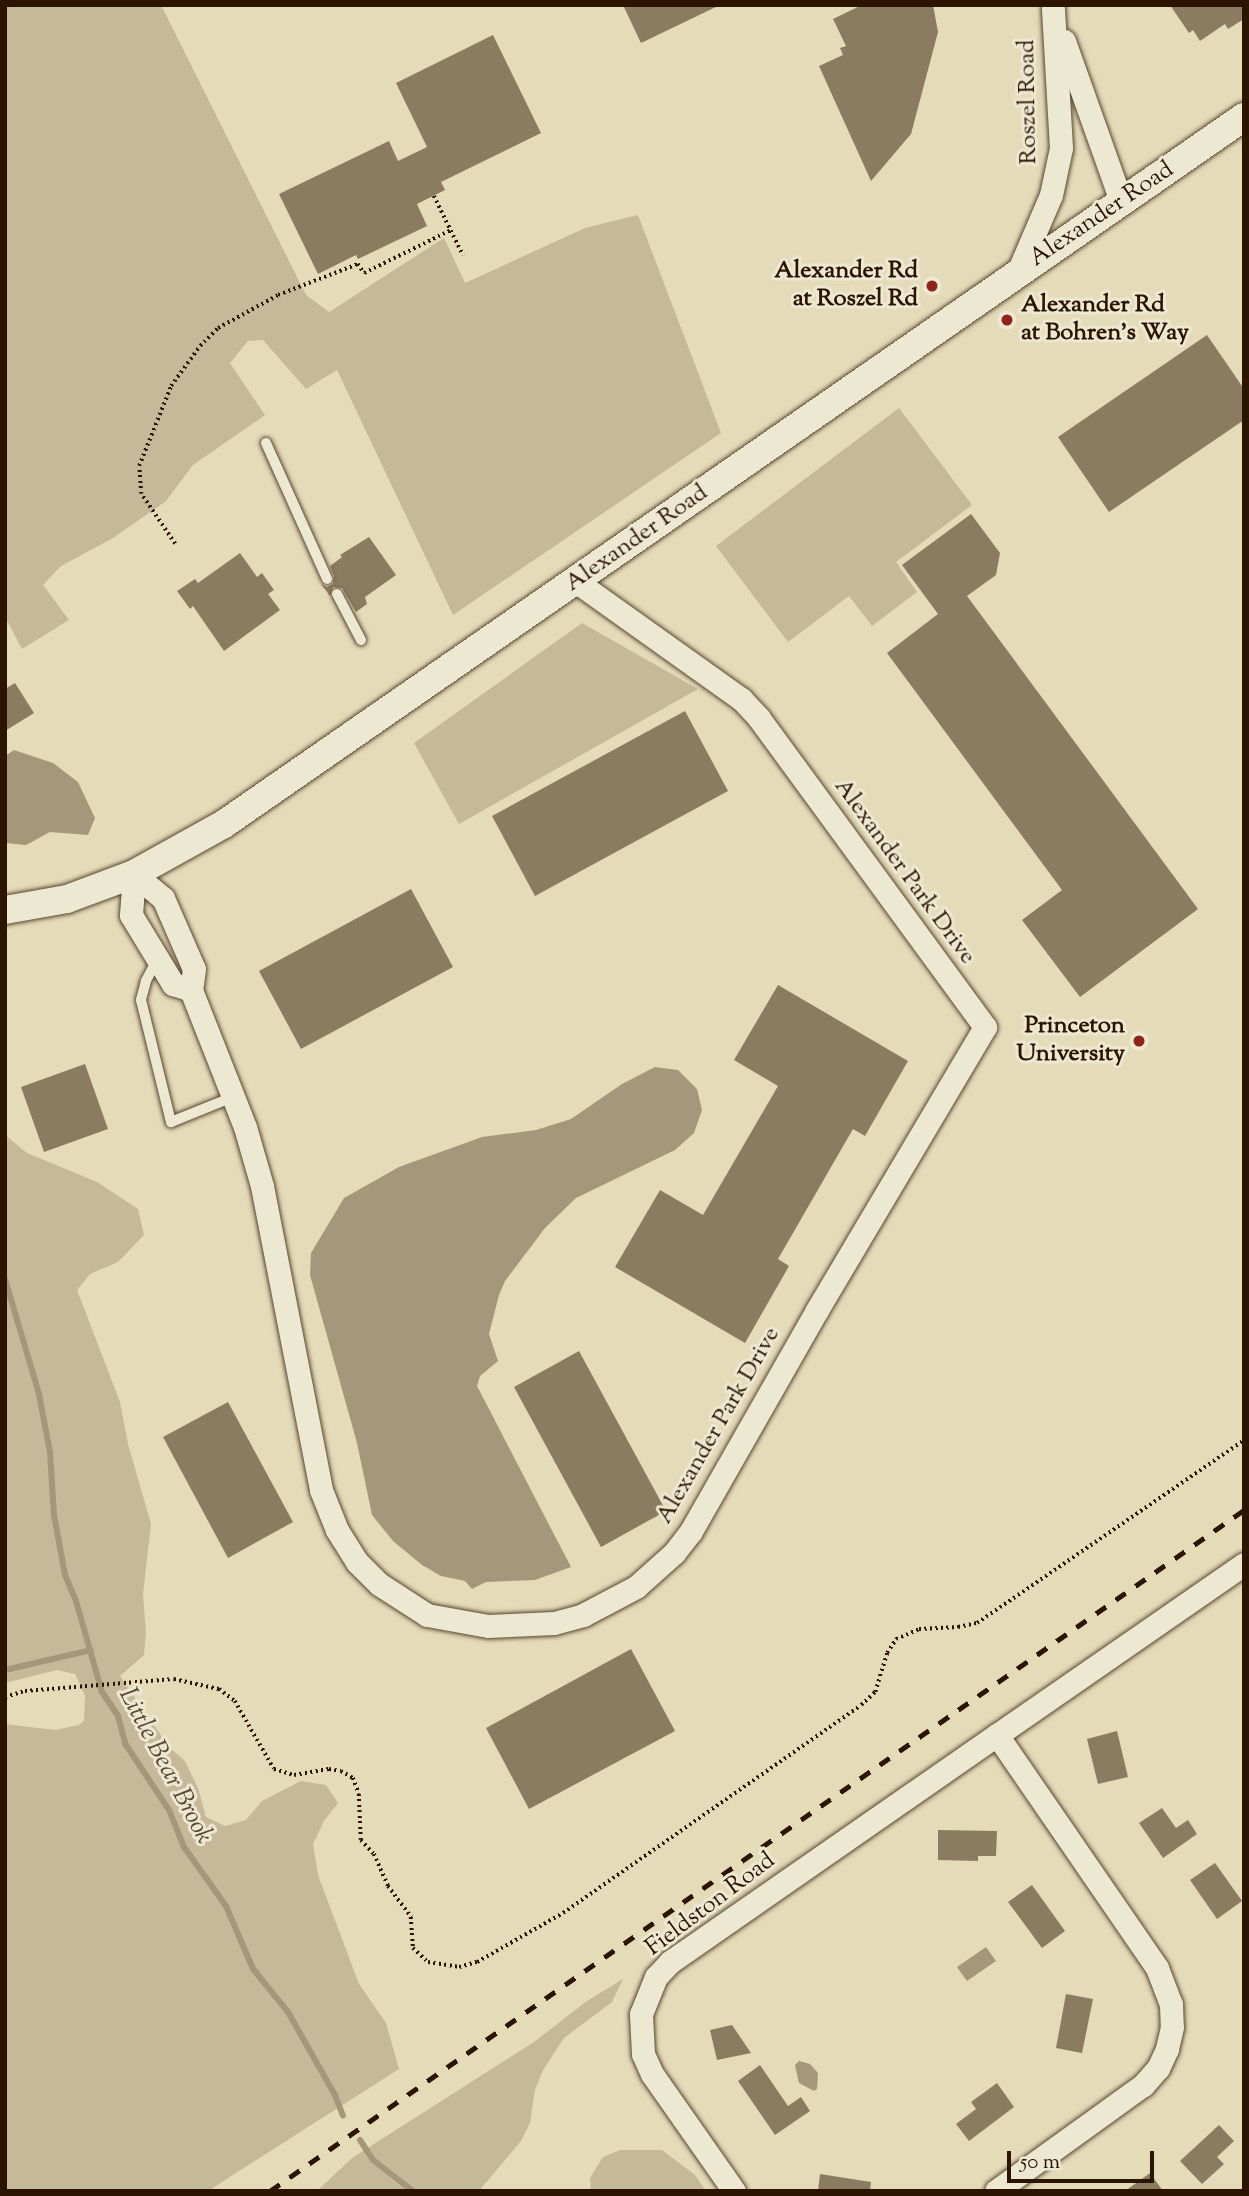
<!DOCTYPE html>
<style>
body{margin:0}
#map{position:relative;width:1249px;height:2196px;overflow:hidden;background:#e4dbb9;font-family:"Sorts Mill Goudy",serif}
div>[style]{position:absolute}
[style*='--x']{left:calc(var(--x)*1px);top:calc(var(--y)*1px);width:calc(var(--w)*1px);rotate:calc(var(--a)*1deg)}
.green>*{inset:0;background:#c5b99a}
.water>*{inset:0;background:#a5977a}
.stream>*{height:6px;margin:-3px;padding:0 3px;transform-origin:3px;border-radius:3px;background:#a5977a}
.building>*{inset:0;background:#8b7b60}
.path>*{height:3.5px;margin-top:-1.75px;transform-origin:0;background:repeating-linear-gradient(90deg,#2b1400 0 2px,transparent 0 5.5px)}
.roads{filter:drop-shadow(0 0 2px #59462e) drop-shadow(0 0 2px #59462e)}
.service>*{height:10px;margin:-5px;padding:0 5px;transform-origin:5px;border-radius:5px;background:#ede8d2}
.minor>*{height:23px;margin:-11.5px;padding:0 11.5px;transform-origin:11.5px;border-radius:11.5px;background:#ede8d2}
.tertiary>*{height:28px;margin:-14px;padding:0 14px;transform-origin:14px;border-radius:14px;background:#ede8d2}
.rail>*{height:5px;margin-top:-2.5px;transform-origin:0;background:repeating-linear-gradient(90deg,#2b1400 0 12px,transparent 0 24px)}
.dots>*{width:19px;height:19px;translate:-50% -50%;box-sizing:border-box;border:4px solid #ede8d2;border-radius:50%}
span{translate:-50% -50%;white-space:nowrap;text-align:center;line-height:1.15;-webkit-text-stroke:6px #ede8d2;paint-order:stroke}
.street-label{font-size:24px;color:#2b1400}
.poi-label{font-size:24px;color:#2b1400;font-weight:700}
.right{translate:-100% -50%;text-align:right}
.left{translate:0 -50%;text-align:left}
.water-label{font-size:26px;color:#5c4831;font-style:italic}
.frame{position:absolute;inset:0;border:7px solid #2b1400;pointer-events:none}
.scale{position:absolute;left:1007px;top:2151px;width:147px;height:32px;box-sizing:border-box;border:4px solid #2b1400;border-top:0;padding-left:9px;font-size:21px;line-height:24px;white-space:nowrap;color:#2b1400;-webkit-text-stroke:5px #ede8d2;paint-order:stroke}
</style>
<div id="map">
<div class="green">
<div style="clip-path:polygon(5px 5px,161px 5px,306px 295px,329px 312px,444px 238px,465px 283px,585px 228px,638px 215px,721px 433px,453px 615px,337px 370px,306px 389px,263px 340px,248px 341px,230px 363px,265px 415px,193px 465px,166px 501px,113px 538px,61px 566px,43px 585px,69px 620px,22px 649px,5px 617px)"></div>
<div style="clip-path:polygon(899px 408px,972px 505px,896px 562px,917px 592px,872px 626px,849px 596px,788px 642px,716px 546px)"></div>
<div style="clip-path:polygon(582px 623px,698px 689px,459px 824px,414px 743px)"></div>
<div style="clip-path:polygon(5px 1135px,27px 1153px,97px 1182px,138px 1209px,144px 1235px,118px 1262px,90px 1274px,77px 1290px,120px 1402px,128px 1444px,151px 1524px,143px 1594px,146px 1633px,144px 1655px,120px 1676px,169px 1747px,185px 1761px,198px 1788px,206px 1817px,225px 1826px,246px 1820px,262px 1801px,301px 1781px,326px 1785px,338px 1803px,324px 1821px,313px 1844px,318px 1875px,359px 1984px,386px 2023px,399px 2069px,208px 2191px,5px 2191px,5px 1724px,55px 1730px,79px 1725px,84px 1721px,85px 1696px,75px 1674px,57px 1670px,5px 1683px)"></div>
<div style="clip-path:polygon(623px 1979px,612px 2002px,564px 2038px,543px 2070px,535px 2090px,530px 2123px,521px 2141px,479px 2191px,317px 2191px,352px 2158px,534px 2042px,587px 2001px)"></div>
<div style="clip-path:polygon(620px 2150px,662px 2150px,695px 2175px,706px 2191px,591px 2191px,590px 2178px,603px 2157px)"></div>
</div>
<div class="water">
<div style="clip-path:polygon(14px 750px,53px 763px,78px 782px,95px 818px,88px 835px,50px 832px,26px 845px,5px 843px,5px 756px)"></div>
<div style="clip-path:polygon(655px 1067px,678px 1070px,697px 1089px,702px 1110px,694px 1133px,675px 1150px,576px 1198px,545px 1228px,505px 1281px,499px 1295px,489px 1334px,498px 1361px,480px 1376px,477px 1386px,571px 1567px,535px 1580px,486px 1582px,472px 1589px,465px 1581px,441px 1576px,422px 1565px,393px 1541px,372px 1515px,357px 1443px,310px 1275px,311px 1253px,344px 1198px,399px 1167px,482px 1137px,536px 1130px,571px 1119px,622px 1084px)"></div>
<div style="clip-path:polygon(986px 1947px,996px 1961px,967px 1981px,957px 1967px)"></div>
<div style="clip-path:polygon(799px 2061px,810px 2064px,818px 2073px,817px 2089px,814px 2091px,799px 2083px,795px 2065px)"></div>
</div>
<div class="stream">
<div style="--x:5;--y:1279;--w:120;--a:73.5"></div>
<div style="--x:39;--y:1394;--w:59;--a:79.3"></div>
<div style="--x:50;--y:1452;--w:63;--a:86.4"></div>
<div style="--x:54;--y:1515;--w:61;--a:79.6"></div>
<div style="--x:65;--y:1575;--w:28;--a:67"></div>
<div style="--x:76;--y:1601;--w:95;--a:74.1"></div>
<div style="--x:102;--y:1692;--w:29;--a:56"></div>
<div style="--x:118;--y:1716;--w:30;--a:75"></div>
<div style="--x:126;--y:1745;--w:78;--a:56.5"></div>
<div style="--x:169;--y:1810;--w:40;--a:68"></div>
<div style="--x:184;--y:1847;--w:72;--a:54.6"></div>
<div style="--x:226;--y:1906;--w:69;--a:66.8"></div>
<div style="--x:253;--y:1969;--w:55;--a:50.9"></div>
<div style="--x:288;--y:2012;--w:95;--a:60.5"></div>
<div style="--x:335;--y:2095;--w:22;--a:69"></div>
<div style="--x:5;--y:1670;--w:88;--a:-13.1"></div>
<div style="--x:360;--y:2140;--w:24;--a:57"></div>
<div style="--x:373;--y:2160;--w:51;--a:37.8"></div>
</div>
<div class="building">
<div style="clip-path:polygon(623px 5px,720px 5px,641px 43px)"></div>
<div style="clip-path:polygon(862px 5px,933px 5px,938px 32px,911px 134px,871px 181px,819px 66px,843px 55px,840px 48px,846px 46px,833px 19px)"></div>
<div style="clip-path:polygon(1170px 5px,1244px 5px,1244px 19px,1228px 29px,1225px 24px,1200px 41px,1193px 30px,1189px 33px)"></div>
<div style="clip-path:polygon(493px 35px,541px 133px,441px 182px,445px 190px,417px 204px,427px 226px,358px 259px,356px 255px,318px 274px,279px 194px,389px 141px,398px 161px,427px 147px,396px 83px)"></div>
<div style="clip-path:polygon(1207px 335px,1244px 389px,1244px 420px,1109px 512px,1058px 437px)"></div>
<div style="clip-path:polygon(971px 514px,1000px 553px,996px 575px,967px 596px,1198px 909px,1080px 997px,1022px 920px,1062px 890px,887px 653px,938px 614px,902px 565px)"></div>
<div style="clip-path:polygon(369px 537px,396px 575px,365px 597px,367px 604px,356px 612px,342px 588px,333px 587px,330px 596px,321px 584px,327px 587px,333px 584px,334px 576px,330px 566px,342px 557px,340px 555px)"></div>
<div style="clip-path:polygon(240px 553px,257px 577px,262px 573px,274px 590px,268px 594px,280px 610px,224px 651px,193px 606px,190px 609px,177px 591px,195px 579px,198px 583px)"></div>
<div style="clip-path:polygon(15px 683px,34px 713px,5px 731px,5px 689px)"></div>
<div style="clip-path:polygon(685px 711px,728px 791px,535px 896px,492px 816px)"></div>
<div style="clip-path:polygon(411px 889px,453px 967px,301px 1049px,259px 971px)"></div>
<div style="clip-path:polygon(778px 985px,908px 1061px,865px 1136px,853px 1129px,778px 1259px,789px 1266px,745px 1343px,615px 1267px,660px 1190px,703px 1215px,778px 1086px,734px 1060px)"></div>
<div style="clip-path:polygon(85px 1064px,108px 1129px,44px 1152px,21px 1087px)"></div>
<div style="clip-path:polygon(579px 1351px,666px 1511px,601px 1547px,514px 1387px)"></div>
<div style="clip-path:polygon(228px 1402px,293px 1522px,228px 1558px,163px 1437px)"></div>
<div style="clip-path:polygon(631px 1649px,675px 1731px,529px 1809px,486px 1728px)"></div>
<div style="clip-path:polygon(1117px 1731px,1128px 1777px,1098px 1784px,1087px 1739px)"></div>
<div style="clip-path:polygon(1162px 1808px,1176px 1828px,1188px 1820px,1197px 1834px,1163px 1858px,1139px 1823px)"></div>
<div style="clip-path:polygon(938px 1830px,997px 1831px,996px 1856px,978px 1856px,978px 1861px,938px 1860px)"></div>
<div style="clip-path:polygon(1215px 1863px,1242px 1901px,1217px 1919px,1190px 1880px)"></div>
<div style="clip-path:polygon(1032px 1885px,1065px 1931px,1042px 1948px,1008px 1902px)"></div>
<div style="clip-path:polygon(1066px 1994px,1093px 1999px,1082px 2053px,1056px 2048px)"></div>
<div style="clip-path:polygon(732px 2025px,751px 2053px,717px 2060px,710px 2030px)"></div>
<div style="clip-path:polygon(760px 2065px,788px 2106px,801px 2097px,810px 2111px,775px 2135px,738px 2081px)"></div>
<div style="clip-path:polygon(997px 2083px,1014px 2107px,969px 2141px,956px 2124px,976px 2109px,971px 2102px)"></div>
<div style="clip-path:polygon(1219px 2125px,1234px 2141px,1217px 2157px,1224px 2164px,1202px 2184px,1180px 2161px)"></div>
<div style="clip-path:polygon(1150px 2173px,1163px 2191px,1125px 2191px)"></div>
<div style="clip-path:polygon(820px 2174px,871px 2182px,870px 2191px,818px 2191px)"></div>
</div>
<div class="path">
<div style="--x:434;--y:196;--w:66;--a:63.8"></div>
<div style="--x:175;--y:544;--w:60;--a:-124.2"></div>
<div style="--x:141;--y:494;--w:28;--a:-94"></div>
<div style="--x:139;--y:466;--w:86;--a:-68.2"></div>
<div style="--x:171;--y:386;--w:49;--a:-54.1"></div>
<div style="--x:200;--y:346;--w:25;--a:-45"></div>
<div style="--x:218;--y:328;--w:68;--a:-28.8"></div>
<div style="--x:278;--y:295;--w:86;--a:-21.2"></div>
<div style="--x:358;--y:264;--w:11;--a:56"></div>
<div style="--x:364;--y:273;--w:97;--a:-26.3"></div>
<div style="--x:5;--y:1697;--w:21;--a:-17"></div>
<div style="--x:25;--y:1691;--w:149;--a:-4.6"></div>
<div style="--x:174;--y:1679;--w:46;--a:12.5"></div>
<div style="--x:219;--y:1689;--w:20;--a:37"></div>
<div style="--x:235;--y:1701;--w:78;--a:60.2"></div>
<div style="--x:274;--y:1769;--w:21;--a:17"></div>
<div style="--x:294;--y:1775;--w:36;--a:-10"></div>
<div style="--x:329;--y:1769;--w:12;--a:9"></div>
<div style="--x:341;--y:1771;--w:14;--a:30"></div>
<div style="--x:353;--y:1778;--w:17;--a:69"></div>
<div style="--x:359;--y:1794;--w:46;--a:87.5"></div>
<div style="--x:361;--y:1840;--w:19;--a:47"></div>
<div style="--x:374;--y:1854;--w:35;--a:66"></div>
<div style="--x:388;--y:1886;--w:39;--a:53"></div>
<div style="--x:411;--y:1917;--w:31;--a:86"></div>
<div style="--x:413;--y:1948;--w:21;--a:43"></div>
<div style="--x:428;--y:1962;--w:31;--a:9"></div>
<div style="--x:459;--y:1967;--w:19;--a:-16"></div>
<div style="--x:477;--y:1962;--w:99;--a:-29.7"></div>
<div style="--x:563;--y:1913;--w:363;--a:-34.9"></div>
<div style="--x:861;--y:1705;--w:19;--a:-43"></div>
<div style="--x:875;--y:1692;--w:41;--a:-72.9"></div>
<div style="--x:887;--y:1653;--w:17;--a:-57"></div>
<div style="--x:896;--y:1639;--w:25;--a:-23"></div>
<div style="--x:919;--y:1629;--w:39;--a:-3"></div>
<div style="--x:958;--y:1627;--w:19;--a:-12"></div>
<div style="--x:977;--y:1623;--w:324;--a:-34.4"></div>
</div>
<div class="roads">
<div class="service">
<div style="--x:266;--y:443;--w:149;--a:65.8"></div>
<div style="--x:337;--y:594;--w:52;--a:62.4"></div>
<div style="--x:157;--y:960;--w:24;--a:118"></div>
<div style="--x:146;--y:981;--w:20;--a:105"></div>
<div style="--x:141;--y:1000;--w:126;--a:76.2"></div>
<div style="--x:171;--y:1122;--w:67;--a:-22"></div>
</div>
<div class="minor">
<div style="--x:1064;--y:41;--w:170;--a:70.4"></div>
<div style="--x:1018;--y:272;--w:84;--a:-66.8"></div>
<div style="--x:1051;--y:195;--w:48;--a:-78"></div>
<div style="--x:1061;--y:148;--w:140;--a:-93.3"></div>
<div style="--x:134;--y:874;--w:38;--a:40"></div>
<div style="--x:163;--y:898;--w:77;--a:66.4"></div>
<div style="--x:194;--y:969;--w:21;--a:98"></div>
<div style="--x:191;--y:990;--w:147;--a:68.5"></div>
<div style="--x:245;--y:1127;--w:61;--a:73.9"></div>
<div style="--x:262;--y:1186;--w:310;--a:79"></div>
<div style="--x:321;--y:1490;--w:43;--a:68.2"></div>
<div style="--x:337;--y:1530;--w:38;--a:58"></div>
<div style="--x:357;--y:1562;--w:31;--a:45"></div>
<div style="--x:379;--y:1584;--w:57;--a:32.9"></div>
<div style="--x:427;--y:1615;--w:62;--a:10.2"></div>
<div style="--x:488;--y:1626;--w:66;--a:-2.6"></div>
<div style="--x:554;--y:1623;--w:30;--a:-15"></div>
<div style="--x:583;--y:1615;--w:60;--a:-27.8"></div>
<div style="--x:636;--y:1587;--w:51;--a:-41.8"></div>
<div style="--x:674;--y:1553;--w:28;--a:-52"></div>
<div style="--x:691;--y:1531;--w:254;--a:-60.3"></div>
<div style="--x:817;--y:1310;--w:329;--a:-59.3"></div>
<div style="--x:985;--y:1027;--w:383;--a:-126.2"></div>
<div style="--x:759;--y:718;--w:26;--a:-133"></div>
<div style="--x:741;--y:699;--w:201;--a:-144.5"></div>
<div style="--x:134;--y:874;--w:41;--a:94.2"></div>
<div style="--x:131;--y:915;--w:81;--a:58.7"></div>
<div style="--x:173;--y:984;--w:19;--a:18"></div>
<div style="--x:997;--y:1735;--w:300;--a:-34.7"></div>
<div style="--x:734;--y:2191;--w:143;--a:-125"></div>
<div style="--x:652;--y:2074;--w:22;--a:-114"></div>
<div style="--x:643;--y:2054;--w:40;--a:-92.9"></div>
<div style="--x:641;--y:2014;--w:40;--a:-68"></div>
<div style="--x:656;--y:1977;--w:21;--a:-47"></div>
<div style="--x:670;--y:1962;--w:398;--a:-34.8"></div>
<div style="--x:997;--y:1735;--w:283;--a:55.5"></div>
<div style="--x:1157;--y:1968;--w:39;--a:69"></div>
<div style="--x:1171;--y:2004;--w:23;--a:88"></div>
<div style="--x:1172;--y:2027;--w:23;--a:103"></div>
<div style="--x:1167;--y:2049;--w:21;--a:115"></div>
<div style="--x:1158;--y:2068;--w:23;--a:131"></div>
<div style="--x:1143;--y:2085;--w:181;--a:144.2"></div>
</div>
<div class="tertiary">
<div style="--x:5;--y:910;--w:63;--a:-10.1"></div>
<div style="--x:67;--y:899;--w:72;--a:-20.5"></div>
<div style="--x:134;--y:874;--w:103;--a:-29.1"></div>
<div style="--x:224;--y:824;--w:1241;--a:-34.73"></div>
</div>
</div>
<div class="rail">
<div style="--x:270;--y:2191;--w:1188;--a:-34.96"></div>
</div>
<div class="dots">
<div style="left:932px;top:286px;background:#8f2418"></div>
<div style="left:1007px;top:320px;background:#8f2418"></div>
<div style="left:1139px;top:1041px;background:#8f2418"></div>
</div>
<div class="street-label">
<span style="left:1029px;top:102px;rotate:-91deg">Roszel Road</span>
<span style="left:1102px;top:215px;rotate:-34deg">Alexander Road</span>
<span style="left:637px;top:539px;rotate:-35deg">Alexander Road</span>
<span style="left:904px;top:872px;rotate:54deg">Alexander Park Drive</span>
<span style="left:719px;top:1426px;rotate:-60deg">Alexander Park Drive</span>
<span style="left:711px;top:1905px;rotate:-37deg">Fieldston Road</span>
</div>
<div class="poi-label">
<span class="right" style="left:918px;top:286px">Alexander Rd<br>at Roszel Rd</span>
<span class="left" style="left:1021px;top:320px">Alexander Rd<br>at Bohren's Way</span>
<span class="right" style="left:1125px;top:1041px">Princeton<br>University</span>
</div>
<div class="water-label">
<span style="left:165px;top:1766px;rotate:62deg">Little Bear Brook</span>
</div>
<div class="frame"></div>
<div class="scale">50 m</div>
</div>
